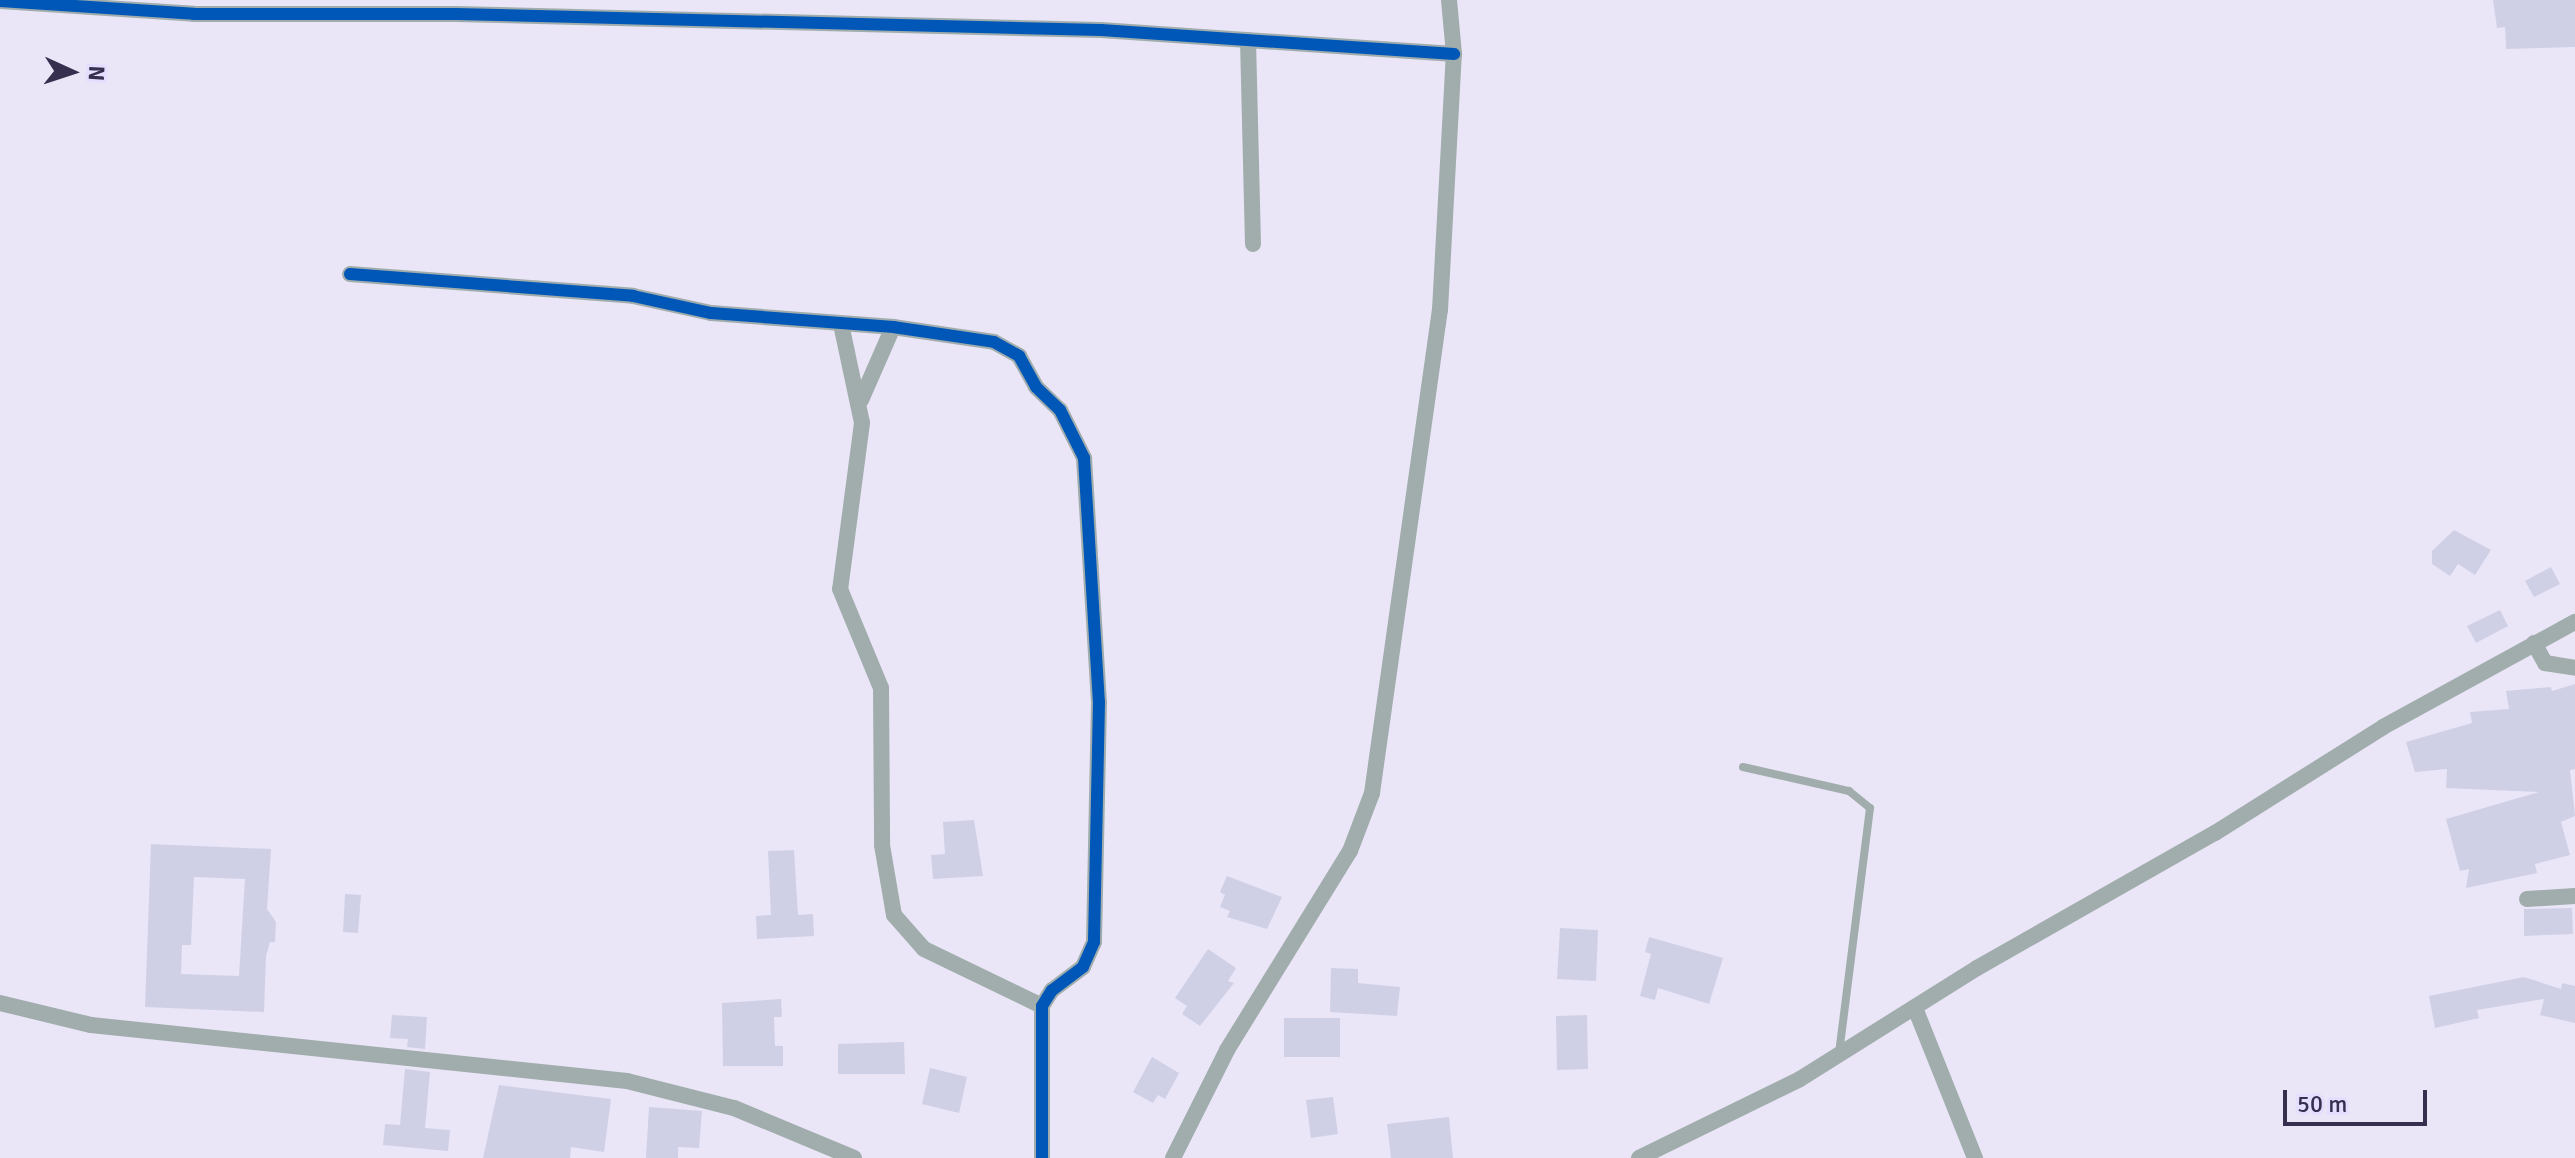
<!DOCTYPE html>
<style>
body{margin:0}
#map{position:relative;width:2575px;height:1158px;overflow:hidden;background:#eae6f8;font-family:Signika,sans-serif}
div>[style]{position:absolute}
[style*='--x']{left:calc(var(--x)*1px);top:calc(var(--y)*1px);width:calc(var(--w)*1px);rotate:calc(var(--a)*1deg)}
.building>*{inset:0;background:#cfd0e6}
.lane>*{height:8px;margin:-4px;padding:0 4px;transform-origin:4px;border-radius:4px;background:#a1adac}
.street>*{height:16px;margin:-8px;padding:0 8px;transform-origin:8px;border-radius:8px;background:#a1adac}
.cycleway>*{height:12px;margin:-6px;padding:0 6px;transform-origin:6px;border-radius:6px;background:#0057b8}
span{translate:-50% -50%;white-space:nowrap;text-align:center;line-height:1.15;-webkit-text-stroke:8px #e5dfff;paint-order:stroke}
.north{position:absolute;left:32px;top:32px;width:80px;height:80px;-webkit-text-stroke:6px #e5dfff;paint-order:stroke;rotate:93deg;font-size:22px;font-weight:700;line-height:32px;text-align:center;color:#372f4e}
.north::after{content:'';display:block;margin:auto;width:28px;height:36px;background:#372f4e;clip-path:polygon(50% 0,100% 100%,50% 72%,0 100%)}
.scale{position:absolute;left:2283px;top:1090px;width:144px;height:36px;box-sizing:border-box;border:4px solid #372f4e;border-top:0;padding-left:10px;font-size:24px;line-height:28px;white-space:nowrap;color:#372f4e;-webkit-text-stroke:6px #e5dfff;paint-order:stroke}
</style>
<div id="map">
<div class="building">
<div style="clip-path:polygon(2493px 0,2575px 0,2575px 47px,2506px 49px,2505px 27px,2497px 28px)"></div>
<div style="clip-path:polygon(2454px 530px,2491px 550px,2475px 575px,2458px 564px,2450px 576px,2432px 564px,2432px 551px)"></div>
<div style="clip-path:polygon(2551px 567px,2560px 584px,2534px 597px,2525px 581px)"></div>
<div style="clip-path:polygon(2500px 610px,2508px 626px,2476px 643px,2467px 626px)"></div>
<div style="clip-path:polygon(2575px 684px,2575px 769px,2570px 770px,2575px 816px,2561px 822px,2570px 855px,2535px 864px,2537px 873px,2466px 888px,2469px 869px,2460px 871px,2446px 819px,2539px 792px,2446px 788px,2447px 769px,2415px 772px,2406px 742px,2472px 723px,2470px 712px,2509px 709px,2506px 691px,2551px 687px,2552px 691px)"></div>
<div style="clip-path:polygon(974px 820px,983px 876px,933px 879px,931px 855px,945px 854px,943px 822px)"></div>
<div style="clip-path:polygon(evenodd,151px 844px,271px 849px,267px 909px,276px 922px,275px 942px,270px 942px,266px 956px,264px 1012px,145px 1007px,151px 844px,194px 877px,245px 879px,239px 976px,181px 974px,182px 945px,191px 945px,194px 877px)"></div>
<div style="clip-path:polygon(794px 850px,798px 915px,813px 914px,814px 936px,757px 939px,756px 916px,771px 915px,768px 851px)"></div>
<div style="clip-path:polygon(1227px 876px,1282px 897px,1267px 929px,1227px 917px,1230px 911px,1220px 907px,1225px 895px,1220px 892px)"></div>
<div style="clip-path:polygon(345px 894px,361px 895px,358px 933px,343px 932px)"></div>
<div style="clip-path:polygon(2572px 908px,2573px 934px,2524px 936px,2524px 909px)"></div>
<div style="clip-path:polygon(1560px 928px,1598px 930px,1596px 981px,1557px 979px)"></div>
<div style="clip-path:polygon(1649px 937px,1723px 958px,1709px 1004px,1658px 988px,1655px 1000px,1640px 996px,1651px 954px,1645px 952px)"></div>
<div style="clip-path:polygon(1208px 949px,1236px 968px,1228px 981px,1234px 983px,1200px 1026px,1182px 1014px,1187px 1006px,1175px 998px)"></div>
<div style="clip-path:polygon(1331px 968px,1358px 969px,1358px 983px,1400px 987px,1397px 1016px,1330px 1012px)"></div>
<div style="clip-path:polygon(2524px 977px,2561px 989px,2562px 983px,2575px 986px,2575px 1023px,2540px 1015px,2544px 999px,2477px 1010px,2479px 1018px,2435px 1028px,2429px 996px)"></div>
<div style="clip-path:polygon(781px 999px,782px 1017px,774px 1017px,775px 1046px,783px 1046px,783px 1066px,723px 1066px,722px 1003px)"></div>
<div style="clip-path:polygon(392px 1015px,427px 1017px,425px 1049px,407px 1047px,408px 1039px,390px 1038px)"></div>
<div style="clip-path:polygon(1587px 1015px,1588px 1069px,1557px 1070px,1556px 1016px)"></div>
<div style="clip-path:polygon(1284px 1018px,1340px 1018px,1340px 1057px,1284px 1057px)"></div>
<div style="clip-path:polygon(904px 1042px,905px 1074px,838px 1074px,838px 1044px)"></div>
<div style="clip-path:polygon(1152px 1057px,1179px 1073px,1165px 1099px,1158px 1095px,1153px 1103px,1133px 1092px)"></div>
<div style="clip-path:polygon(930px 1068px,967px 1077px,959px 1113px,922px 1104px)"></div>
<div style="clip-path:polygon(405px 1069px,430px 1072px,425px 1128px,450px 1130px,448px 1151px,383px 1145px,385px 1124px,400px 1125px)"></div>
<div style="clip-path:polygon(499px 1085px,611px 1099px,604px 1152px,571px 1147px,570px 1158px,483px 1158px)"></div>
<div style="clip-path:polygon(1333px 1097px,1338px 1134px,1311px 1138px,1306px 1100px)"></div>
<div style="clip-path:polygon(649px 1107px,702px 1111px,699px 1148px,678px 1147px,678px 1158px,646px 1158px)"></div>
<div style="clip-path:polygon(1449px 1117px,1453px 1158px,1391px 1158px,1387px 1124px)"></div>
</div>
<div class="lane">
<div style="--x:1743;--y:767;--w:109;--a:12.8"></div>
<div style="--x:1849;--y:791;--w:27;--a:39"></div>
<div style="--x:1870;--y:808;--w:248;--a:97.2"></div>
</div>
<div class="street">
<div style="--x:0;--y:1;--w:194;--a:3.8"></div>
<div style="--x:194;--y:14;--w:262;--a:0"></div>
<div style="--x:456;--y:14;--w:645;--a:1.42"></div>
<div style="--x:1101;--y:30;--w:354;--a:3.9"></div>
<div style="--x:1248;--y:40;--w:204;--a:88.6"></div>
<div style="--x:350;--y:274;--w:284;--a:4.4"></div>
<div style="--x:633;--y:296;--w:80;--a:12.3"></div>
<div style="--x:711;--y:313;--w:183;--a:4.4"></div>
<div style="--x:893;--y:327;--w:102;--a:8.4"></div>
<div style="--x:994;--y:342;--w:29;--a:29"></div>
<div style="--x:1019;--y:356;--w:35;--a:61"></div>
<div style="--x:1036;--y:387;--w:33;--a:44"></div>
<div style="--x:1060;--y:410;--w:54;--a:63.4"></div>
<div style="--x:1084;--y:458;--w:244;--a:86.5"></div>
<div style="--x:1099;--y:702;--w:240;--a:91.2"></div>
<div style="--x:1094;--y:942;--w:27;--a:114"></div>
<div style="--x:1083;--y:967;--w:39;--a:143"></div>
<div style="--x:1052;--y:990;--w:19;--a:122"></div>
<div style="--x:1042;--y:1006;--w:152;--a:90"></div>
<div style="--x:841;--y:324;--w:101;--a:78"></div>
<div style="--x:862;--y:423;--w:167;--a:97.5"></div>
<div style="--x:840;--y:589;--w:107;--a:67.5"></div>
<div style="--x:881;--y:688;--w:157;--a:89.6"></div>
<div style="--x:882;--y:845;--w:71;--a:80.3"></div>
<div style="--x:894;--y:915;--w:45;--a:48.6"></div>
<div style="--x:924;--y:949;--w:131;--a:25.8"></div>
<div style="--x:861;--y:400;--w:80;--a:-66.3"></div>
<div style="--x:2534;--y:643;--w:23;--a:61"></div>
<div style="--x:2545;--y:663;--w:30;--a:9"></div>
<div style="--x:2527;--y:899;--w:48;--a:-3.6"></div>
<div style="--x:0;--y:1003;--w:94;--a:13.6"></div>
<div style="--x:91;--y:1025;--w:539;--a:5.96"></div>
<div style="--x:627;--y:1081;--w:110;--a:14.2"></div>
<div style="--x:734;--y:1108;--w:130;--a:22.6"></div>
<div style="--x:1915;--y:1008;--w:162;--a:68.2"></div>
<div style="--x:1173;--y:1158;--w:121;--a:-63.4"></div>
<div style="--x:1227;--y:1050;--w:234;--a:-58.3"></div>
<div style="--x:1350;--y:851;--w:62;--a:-69.2"></div>
<div style="--x:1372;--y:793;--w:488;--a:-82"></div>
<div style="--x:1440;--y:310;--w:256;--a:-86.9"></div>
<div style="--x:1454;--y:54;--w:54;--a:-95.3"></div>
<div style="--x:1639;--y:1158;--w:179;--a:-26.1"></div>
<div style="--x:1800;--y:1079;--w:209;--a:-32.1"></div>
<div style="--x:1977;--y:968;--w:274;--a:-29.6"></div>
<div style="--x:2215;--y:833;--w:199;--a:-32.2"></div>
<div style="--x:2383;--y:727;--w:219;--a:-28.7"></div>
</div>
<div class="cycleway">
<div style="--x:0;--y:1;--w:194;--a:3.8"></div>
<div style="--x:194;--y:14;--w:262;--a:0"></div>
<div style="--x:456;--y:14;--w:645;--a:1.42"></div>
<div style="--x:1101;--y:30;--w:354;--a:3.9"></div>
<div style="--x:350;--y:274;--w:284;--a:4.4"></div>
<div style="--x:633;--y:296;--w:80;--a:12.3"></div>
<div style="--x:711;--y:313;--w:183;--a:4.4"></div>
<div style="--x:893;--y:327;--w:102;--a:8.4"></div>
<div style="--x:994;--y:342;--w:29;--a:29"></div>
<div style="--x:1019;--y:356;--w:35;--a:61"></div>
<div style="--x:1036;--y:387;--w:33;--a:44"></div>
<div style="--x:1060;--y:410;--w:54;--a:63.4"></div>
<div style="--x:1084;--y:458;--w:244;--a:86.5"></div>
<div style="--x:1099;--y:702;--w:240;--a:91.2"></div>
<div style="--x:1094;--y:942;--w:27;--a:114"></div>
<div style="--x:1083;--y:967;--w:39;--a:143"></div>
<div style="--x:1052;--y:990;--w:19;--a:122"></div>
<div style="--x:1042;--y:1006;--w:152;--a:90"></div>
</div>
<div class="north">N</div>
<div class="scale">50 m</div>
</div>
